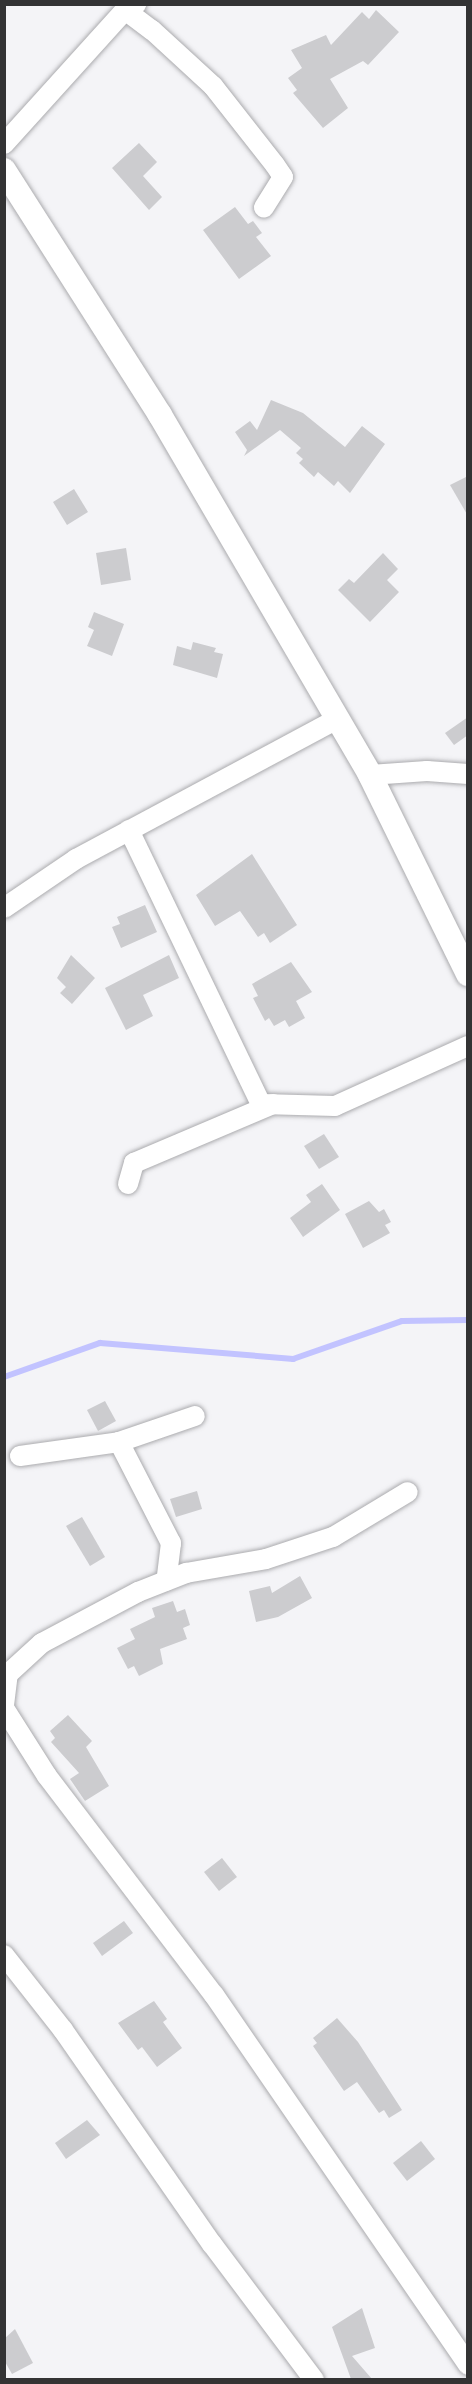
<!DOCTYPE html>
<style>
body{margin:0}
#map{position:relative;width:472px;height:2384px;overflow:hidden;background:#f4f4f7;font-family:Raleway,sans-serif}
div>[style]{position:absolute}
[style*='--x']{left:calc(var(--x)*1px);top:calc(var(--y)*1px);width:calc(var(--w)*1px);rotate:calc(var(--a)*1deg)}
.stream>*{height:6px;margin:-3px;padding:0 3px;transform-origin:3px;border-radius:3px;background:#c2c3ff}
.building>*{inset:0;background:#cccccf}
.roads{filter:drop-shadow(0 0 2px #ababae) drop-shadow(0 0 2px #ababae)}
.minor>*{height:20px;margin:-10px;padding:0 10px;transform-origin:10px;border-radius:10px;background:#fff}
.tertiary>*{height:24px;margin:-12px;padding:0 12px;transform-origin:12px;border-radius:12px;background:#fff}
span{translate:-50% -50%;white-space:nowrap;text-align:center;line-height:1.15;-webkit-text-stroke:6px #f4f4f7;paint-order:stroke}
.frame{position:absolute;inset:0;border:6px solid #333334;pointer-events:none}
</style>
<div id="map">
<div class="stream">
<div style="--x:4;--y:1377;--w:102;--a:-19.5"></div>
<div style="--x:100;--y:1343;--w:194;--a:4.7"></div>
<div style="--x:293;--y:1359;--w:115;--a:-19.2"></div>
<div style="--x:402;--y:1321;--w:66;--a:-0.9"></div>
</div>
<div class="building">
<div style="clip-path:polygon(376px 10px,399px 32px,368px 65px,363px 61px,330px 79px,348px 108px,323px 128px,293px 93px,297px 90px,288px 78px,302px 68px,291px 50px,326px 35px,331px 45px,362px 12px,369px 19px)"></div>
<div style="clip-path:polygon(139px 143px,157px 162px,143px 176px,162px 197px,149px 210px,112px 168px)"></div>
<div style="clip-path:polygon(235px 207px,248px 224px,253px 221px,262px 233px,256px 237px,271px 256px,239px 279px,203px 230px)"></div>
<div style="clip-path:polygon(271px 400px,303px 413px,345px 447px,362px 426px,385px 444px,350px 493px,338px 481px,334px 486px,318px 472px,314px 477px,299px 463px,303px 459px,296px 453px,301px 448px,280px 430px,244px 456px,247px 450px,235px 432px,250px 421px,257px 430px)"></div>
<div style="clip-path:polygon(468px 476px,468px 516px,450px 485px)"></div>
<div style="clip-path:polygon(74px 489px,88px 512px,67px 525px,53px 502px)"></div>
<div style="clip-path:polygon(126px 548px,131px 580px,101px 585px,96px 553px)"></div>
<div style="clip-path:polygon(383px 553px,398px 569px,387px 580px,399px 592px,370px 622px,338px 590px,349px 579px,354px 583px)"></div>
<div style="clip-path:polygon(94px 612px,124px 624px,112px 656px,87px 646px,94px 630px,88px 627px)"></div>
<div style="clip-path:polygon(193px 642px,216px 648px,214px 652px,223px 654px,217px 678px,173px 665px,177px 646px,191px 650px)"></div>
<div style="clip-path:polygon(468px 717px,468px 735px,454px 745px,445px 733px)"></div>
<div style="clip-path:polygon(252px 854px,297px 925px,270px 943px,264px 933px,258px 937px,240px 911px,215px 926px,196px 895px)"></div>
<div style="clip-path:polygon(145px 905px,157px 932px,121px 948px,112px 927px,120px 924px,117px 917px)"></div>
<div style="clip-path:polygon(71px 955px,95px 978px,72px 1004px,60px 993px,66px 987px,57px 978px)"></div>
<div style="clip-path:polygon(169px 955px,179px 978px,143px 995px,153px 1016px,126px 1030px,105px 988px)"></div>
<div style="clip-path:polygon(291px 962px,312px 992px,296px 1001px,305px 1018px,289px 1027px,285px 1020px,274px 1026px,269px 1018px,265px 1021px,253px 998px,258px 996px,252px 984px)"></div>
<div style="clip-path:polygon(324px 1134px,339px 1157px,319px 1169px,304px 1146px)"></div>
<div style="clip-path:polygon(322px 1184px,340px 1210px,303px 1237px,290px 1218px,311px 1202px,306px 1195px)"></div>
<div style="clip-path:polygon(369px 1201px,379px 1212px,384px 1209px,391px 1222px,385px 1225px,390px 1233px,363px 1248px,345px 1214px)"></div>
<div style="clip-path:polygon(105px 1401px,116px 1421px,98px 1431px,87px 1410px)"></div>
<div style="clip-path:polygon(197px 1491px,202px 1509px,176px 1517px,170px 1499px)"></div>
<div style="clip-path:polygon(82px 1517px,105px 1557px,90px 1566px,66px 1526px)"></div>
<div style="clip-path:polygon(300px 1576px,312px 1598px,278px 1617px,256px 1622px,249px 1591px,270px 1586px,272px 1593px)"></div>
<div style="clip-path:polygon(173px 1601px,177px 1612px,185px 1609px,190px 1625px,183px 1628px,187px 1639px,160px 1649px,163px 1664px,139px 1676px,134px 1666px,128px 1669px,117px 1648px,135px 1639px,130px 1629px,155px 1617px,152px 1608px)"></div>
<div style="clip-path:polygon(68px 1715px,92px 1741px,86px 1747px,109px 1786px,85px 1801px,70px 1779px,79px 1773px,51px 1742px,55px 1738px,50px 1731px)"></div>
<div style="clip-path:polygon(222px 1858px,237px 1877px,219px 1891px,204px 1872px)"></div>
<div style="clip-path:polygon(124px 1921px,133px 1933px,102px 1956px,93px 1943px)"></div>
<div style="clip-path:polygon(154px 2001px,167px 2019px,163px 2022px,182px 2048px,157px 2067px,142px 2047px,138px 2050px,118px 2023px)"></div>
<div style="clip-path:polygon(337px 2018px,358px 2042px,402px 2110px,389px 2118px,384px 2110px,379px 2113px,357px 2082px,344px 2091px,313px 2046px,317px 2043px,313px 2038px)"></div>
<div style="clip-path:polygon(87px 2120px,100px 2135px,66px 2159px,55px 2143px)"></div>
<div style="clip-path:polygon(421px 2141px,435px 2159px,407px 2181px,393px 2163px)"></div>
<div style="clip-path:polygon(362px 2308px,375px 2348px,352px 2356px,372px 2379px,351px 2379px,332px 2327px)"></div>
<div style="clip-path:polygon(15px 2329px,33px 2363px,12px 2374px,4px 2360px,4px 2339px)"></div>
</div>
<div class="roads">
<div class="minor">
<div style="--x:125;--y:10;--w:34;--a:37"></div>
<div style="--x:152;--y:30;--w:83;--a:42.6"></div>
<div style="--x:213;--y:86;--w:100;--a:51.9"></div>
<div style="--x:275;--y:165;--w:14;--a:56"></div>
<div style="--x:283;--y:177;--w:36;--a:122"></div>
<div style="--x:4;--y:144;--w:181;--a:-47.9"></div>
<div style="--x:125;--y:10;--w:13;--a:-29"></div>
<div style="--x:370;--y:775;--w:57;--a:-4"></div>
<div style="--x:427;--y:771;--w:41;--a:4.2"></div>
<div style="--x:129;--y:830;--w:304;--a:64.3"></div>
<div style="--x:261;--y:1104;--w:74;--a:1.5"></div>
<div style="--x:335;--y:1106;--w:146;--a:-24.3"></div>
<div style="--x:4;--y:908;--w:87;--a:-34.2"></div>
<div style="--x:76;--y:859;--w:294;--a:-28.2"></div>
<div style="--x:128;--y:1184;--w:22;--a:-74"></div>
<div style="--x:134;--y:1163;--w:151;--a:-23"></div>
<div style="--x:119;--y:1442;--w:114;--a:62.8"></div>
<div style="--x:171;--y:1543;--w:38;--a:97"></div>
<div style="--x:20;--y:1456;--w:100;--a:-8"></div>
<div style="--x:119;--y:1442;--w:80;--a:-18.9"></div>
<div style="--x:4;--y:1705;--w:31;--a:-83"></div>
<div style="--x:8;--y:1674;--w:46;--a:-42.4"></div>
<div style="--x:42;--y:1643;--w:109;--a:-28"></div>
<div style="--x:138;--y:1592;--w:52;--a:-21.6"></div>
<div style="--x:186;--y:1573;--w:81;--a:-9.9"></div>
<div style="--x:266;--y:1559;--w:71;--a:-18.2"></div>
<div style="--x:333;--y:1537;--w:87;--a:-31"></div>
<div style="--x:4;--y:1708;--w:80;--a:57.7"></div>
<div style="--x:47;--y:1776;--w:275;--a:52.7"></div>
<div style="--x:214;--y:1995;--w:449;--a:55.5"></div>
<div style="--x:4;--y:1955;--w:95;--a:51.8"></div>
<div style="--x:63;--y:2030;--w:261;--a:55.2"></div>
<div style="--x:212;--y:2244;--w:170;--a:53.1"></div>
</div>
<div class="tertiary">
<div style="--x:4;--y:170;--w:290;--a:57.5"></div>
<div style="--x:160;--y:415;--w:417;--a:59.7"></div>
<div style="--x:370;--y:775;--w:222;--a:63.8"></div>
</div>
</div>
<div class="frame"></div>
</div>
